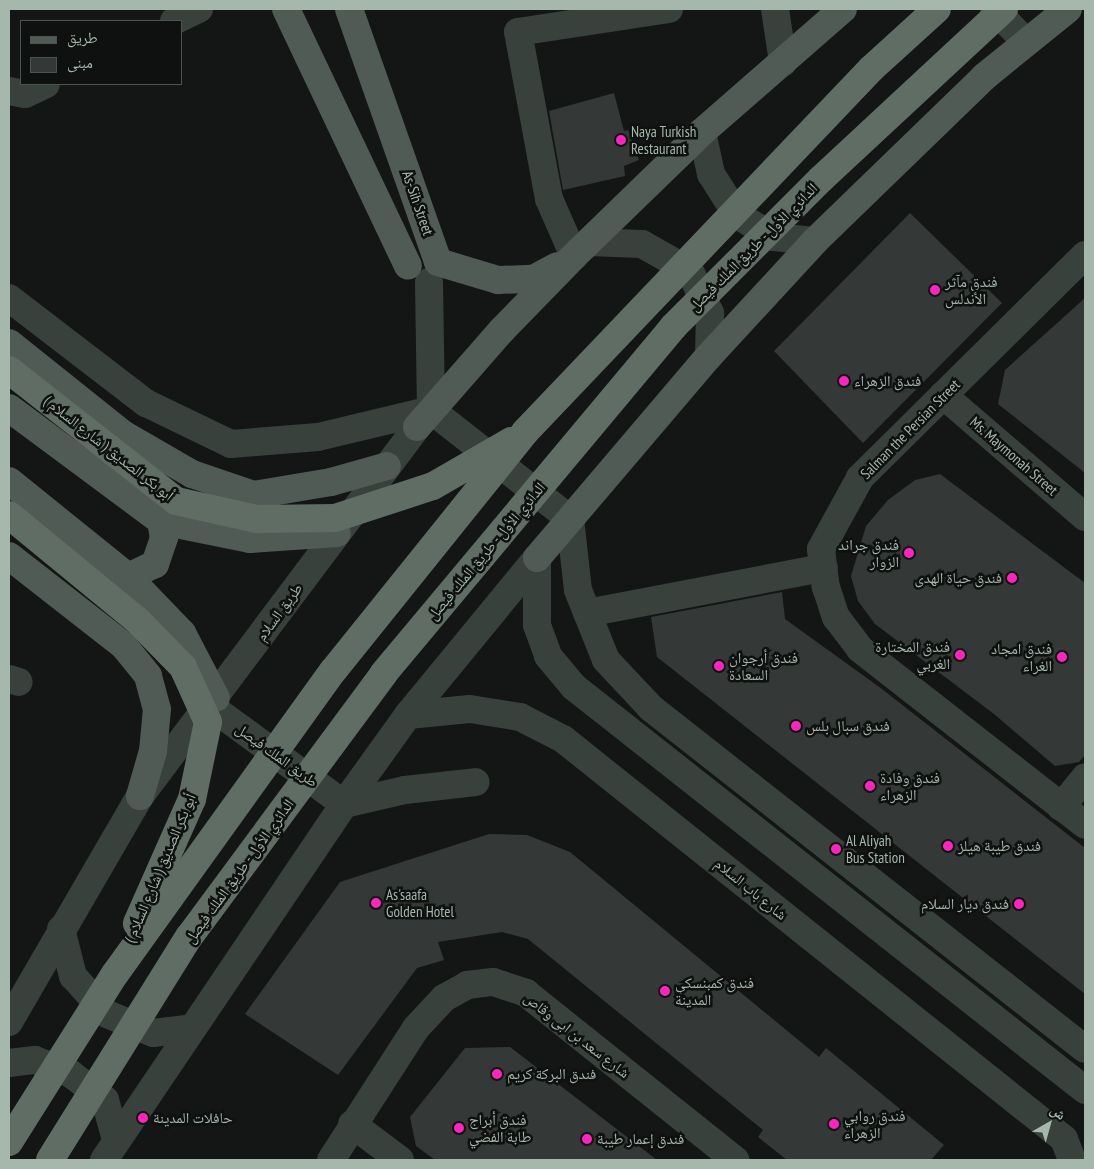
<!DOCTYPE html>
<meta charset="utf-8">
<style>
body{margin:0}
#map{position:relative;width:1094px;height:1169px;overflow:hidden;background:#141615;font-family:"PT Sans Narrow","Noto Naskh Arabic",sans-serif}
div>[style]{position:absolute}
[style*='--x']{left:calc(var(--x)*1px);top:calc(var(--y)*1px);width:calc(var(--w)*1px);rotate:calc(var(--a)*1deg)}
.building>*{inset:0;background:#343836}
.minor>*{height:28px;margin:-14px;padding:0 14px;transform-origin:14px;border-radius:14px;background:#39413d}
.major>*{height:28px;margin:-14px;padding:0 14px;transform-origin:14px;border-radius:14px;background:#515b55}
.highway-bridge>*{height:28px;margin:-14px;padding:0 14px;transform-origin:14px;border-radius:14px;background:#606d65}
.dots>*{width:14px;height:14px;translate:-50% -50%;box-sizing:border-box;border:2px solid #0f1110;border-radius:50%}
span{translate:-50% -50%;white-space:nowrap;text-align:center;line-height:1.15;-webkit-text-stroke:5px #0f1110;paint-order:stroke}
.poi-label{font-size:15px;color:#a5b8ab}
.left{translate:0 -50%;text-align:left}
.right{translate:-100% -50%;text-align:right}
.street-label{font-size:15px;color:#a5b8ab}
.frame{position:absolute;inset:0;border:10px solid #a5b8ab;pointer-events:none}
.legend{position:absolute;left:20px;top:20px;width:162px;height:65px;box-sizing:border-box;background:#0f1110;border:1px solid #4b544e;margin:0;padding:6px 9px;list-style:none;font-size:15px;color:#a5b8ab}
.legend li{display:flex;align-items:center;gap:10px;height:25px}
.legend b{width:25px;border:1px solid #4b544e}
.north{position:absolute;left:1024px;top:1099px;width:50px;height:50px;-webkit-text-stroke:4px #0f1110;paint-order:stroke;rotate:38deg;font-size:14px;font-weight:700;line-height:20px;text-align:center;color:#a5b8ab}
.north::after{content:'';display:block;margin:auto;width:18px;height:22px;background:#a5b8ab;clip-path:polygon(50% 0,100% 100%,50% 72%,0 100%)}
</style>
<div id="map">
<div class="building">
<div style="clip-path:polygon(614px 93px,624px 131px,628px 130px,639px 160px,624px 166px,625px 176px,563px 190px,549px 111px)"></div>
<div style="clip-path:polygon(910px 213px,1002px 303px,863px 443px,774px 351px)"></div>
<div style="clip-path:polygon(1085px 298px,1085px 473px,998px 404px,1005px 370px)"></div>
<div style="clip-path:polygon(940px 474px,1085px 583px,1085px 755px,1079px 762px,1055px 766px,994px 714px,875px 624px,858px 601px,851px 576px,866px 526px,888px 500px,915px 480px)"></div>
<div style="clip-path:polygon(782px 592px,785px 619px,882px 689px,1085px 848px,1085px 994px,657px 657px,651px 617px)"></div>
<div style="clip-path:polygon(489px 834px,527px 835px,570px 852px,819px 1057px,826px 1048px,944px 1145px,931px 1160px,787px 1160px,758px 1137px,763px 1130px,528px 939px,502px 932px,438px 942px,444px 960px,417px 968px,338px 1075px,245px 1014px,340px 882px)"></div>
<div style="clip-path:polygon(510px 1047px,657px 1160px,435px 1160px,416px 1146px,410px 1117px,465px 1048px)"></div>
</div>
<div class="minor">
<div style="--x:775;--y:9;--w:54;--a:81.4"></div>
<div style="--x:994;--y:9;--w:46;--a:45.9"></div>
<div style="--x:174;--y:21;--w:28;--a:-26"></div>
<div style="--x:9;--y:91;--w:16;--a:11"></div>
<div style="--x:25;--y:94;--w:23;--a:-25"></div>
<div style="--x:702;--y:132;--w:43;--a:77.9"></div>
<div style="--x:711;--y:174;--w:49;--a:57.6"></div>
<div style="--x:737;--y:215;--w:43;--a:30.7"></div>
<div style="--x:774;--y:237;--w:41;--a:5.6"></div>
<div style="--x:589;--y:242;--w:53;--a:2.2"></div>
<div style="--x:642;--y:244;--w:55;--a:29.4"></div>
<div style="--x:690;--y:271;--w:47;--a:64.5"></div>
<div style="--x:710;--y:313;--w:43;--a:91.3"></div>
<div style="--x:1085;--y:255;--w:317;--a:135.3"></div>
<div style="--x:860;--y:478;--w:81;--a:118.8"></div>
<div style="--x:821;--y:549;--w:38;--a:83"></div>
<div style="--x:826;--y:587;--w:32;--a:72"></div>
<div style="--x:836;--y:617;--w:40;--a:53"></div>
<div style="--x:860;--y:649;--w:286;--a:38"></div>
<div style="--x:574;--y:256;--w:62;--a:-113.7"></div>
<div style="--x:549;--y:199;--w:170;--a:-100.5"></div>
<div style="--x:518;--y:32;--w:153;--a:-8.7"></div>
<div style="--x:429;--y:282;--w:128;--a:89.1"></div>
<div style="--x:9;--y:298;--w:173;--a:37.5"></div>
<div style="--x:146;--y:403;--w:94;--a:25.8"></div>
<div style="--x:231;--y:444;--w:87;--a:-4.6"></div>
<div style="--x:318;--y:437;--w:116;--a:-13.4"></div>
<div style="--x:943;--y:395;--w:187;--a:40.7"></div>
<div style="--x:431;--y:410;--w:177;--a:38.1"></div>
<div style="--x:570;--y:519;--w:71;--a:83.6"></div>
<div style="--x:578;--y:590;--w:75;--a:68.2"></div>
<div style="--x:606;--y:660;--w:66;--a:46.8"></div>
<div style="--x:651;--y:708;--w:552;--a:38.16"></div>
<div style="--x:537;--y:558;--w:67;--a:90"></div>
<div style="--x:537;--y:625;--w:33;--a:70"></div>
<div style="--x:548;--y:656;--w:40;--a:50"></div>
<div style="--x:574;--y:687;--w:651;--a:38.26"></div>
<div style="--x:587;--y:613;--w:241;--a:-10.8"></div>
<div style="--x:9;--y:679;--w:10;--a:17"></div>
<div style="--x:210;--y:706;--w:166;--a:36.2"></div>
<div style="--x:408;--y:715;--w:62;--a:-5.5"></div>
<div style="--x:470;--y:709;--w:51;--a:9.1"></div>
<div style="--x:520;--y:717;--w:48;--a:27.1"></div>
<div style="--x:563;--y:739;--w:641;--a:38.6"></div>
<div style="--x:1064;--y:1139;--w:22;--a:69"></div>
<div style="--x:344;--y:804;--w:63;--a:-12.9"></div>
<div style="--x:405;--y:790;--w:71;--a:-6.4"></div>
<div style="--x:1061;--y:807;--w:38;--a:-51"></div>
<div style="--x:61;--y:929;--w:49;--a:75.7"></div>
<div style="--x:73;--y:976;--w:51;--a:48.2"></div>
<div style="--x:107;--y:1014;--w:50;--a:22.4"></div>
<div style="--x:153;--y:1033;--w:40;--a:-7.1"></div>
<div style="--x:9;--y:1022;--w:261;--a:-59.9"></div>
<div style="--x:140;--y:796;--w:461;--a:-53.1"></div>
<div style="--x:9;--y:1063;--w:26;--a:-7"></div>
<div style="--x:35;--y:1060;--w:39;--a:21"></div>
<div style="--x:71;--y:1074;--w:43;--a:37.4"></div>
<div style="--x:105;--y:1100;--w:41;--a:74.6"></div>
<div style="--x:352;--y:1124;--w:60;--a:36.9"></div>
<div style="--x:104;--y:1160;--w:429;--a:-56"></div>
<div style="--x:344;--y:804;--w:110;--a:-54.3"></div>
<div style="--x:408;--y:715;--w:203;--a:-50.6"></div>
<div style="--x:331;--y:1160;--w:157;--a:-57.2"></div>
<div style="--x:416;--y:1028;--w:41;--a:-47"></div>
<div style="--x:444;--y:998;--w:26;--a:-29"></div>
<div style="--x:467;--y:985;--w:26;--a:-7"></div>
<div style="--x:493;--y:982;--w:35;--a:18"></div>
<div style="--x:526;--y:993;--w:268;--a:38.6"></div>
</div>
<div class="major">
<div style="--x:286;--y:9;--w:284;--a:64.6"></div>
<div style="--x:349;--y:9;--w:268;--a:70.6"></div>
<div style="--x:438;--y:262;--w:63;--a:16.7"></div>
<div style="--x:498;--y:280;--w:35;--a:-2"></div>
<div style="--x:533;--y:279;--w:27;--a:-28"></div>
<div style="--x:9;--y:343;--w:146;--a:38.6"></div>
<div style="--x:123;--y:434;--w:80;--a:30.1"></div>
<div style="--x:192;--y:474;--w:65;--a:18.7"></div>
<div style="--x:254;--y:495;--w:78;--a:-9.6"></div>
<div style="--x:331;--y:482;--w:58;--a:-15.9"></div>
<div style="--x:9;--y:408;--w:189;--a:36.6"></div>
<div style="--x:161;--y:521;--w:17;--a:80"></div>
<div style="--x:164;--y:538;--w:28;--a:109"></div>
<div style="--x:155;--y:564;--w:30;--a:154"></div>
<div style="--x:128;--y:577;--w:153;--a:-141.1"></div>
<div style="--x:417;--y:427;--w:129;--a:-48.8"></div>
<div style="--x:502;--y:330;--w:103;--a:-45.8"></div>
<div style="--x:574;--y:256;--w:178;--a:-44.1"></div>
<div style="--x:702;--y:132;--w:187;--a:-41.1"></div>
<div style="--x:161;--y:521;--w:91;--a:11.4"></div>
<div style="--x:250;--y:539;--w:87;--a:-3.9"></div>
<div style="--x:9;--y:556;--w:146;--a:38"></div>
<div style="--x:124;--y:646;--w:38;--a:51"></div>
<div style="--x:148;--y:676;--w:34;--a:75"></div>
<div style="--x:157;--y:709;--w:42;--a:95.4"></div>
<div style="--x:153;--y:751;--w:47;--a:106.1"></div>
<div style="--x:537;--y:558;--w:265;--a:-49.6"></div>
<div style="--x:709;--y:356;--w:156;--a:-47.3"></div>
<div style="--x:815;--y:241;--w:235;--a:-44.1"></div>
<div style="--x:984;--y:77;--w:108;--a:-39"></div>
<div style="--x:128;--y:577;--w:78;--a:46"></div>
<div style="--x:182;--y:633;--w:73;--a:62.4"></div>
</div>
<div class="highway-bridge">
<div style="--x:9;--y:370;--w:212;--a:38.1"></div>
<div style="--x:176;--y:501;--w:83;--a:12.5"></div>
<div style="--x:257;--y:519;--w:78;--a:-0.7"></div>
<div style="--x:335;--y:518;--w:103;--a:-18.1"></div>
<div style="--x:433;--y:486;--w:90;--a:-30"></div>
<div style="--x:9;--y:515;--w:167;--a:39.4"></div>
<div style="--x:138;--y:621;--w:64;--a:45.6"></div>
<div style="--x:183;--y:667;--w:60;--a:65.6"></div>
<div style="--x:208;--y:722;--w:79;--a:101.7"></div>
<div style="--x:192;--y:799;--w:136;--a:113.9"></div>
<div style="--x:9;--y:1142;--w:199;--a:-57.8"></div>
<div style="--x:115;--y:974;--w:373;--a:-54.3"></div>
<div style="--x:333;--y:671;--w:307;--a:-51.2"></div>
<div style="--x:525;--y:432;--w:501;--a:-46.37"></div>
<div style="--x:871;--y:69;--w:89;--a:-42.3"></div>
<div style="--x:50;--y:1160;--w:263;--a:-58.1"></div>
<div style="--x:189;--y:937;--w:328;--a:-53.5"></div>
<div style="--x:384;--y:673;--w:451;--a:-50.1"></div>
<div style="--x:673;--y:327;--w:209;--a:-45"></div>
<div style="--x:821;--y:179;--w:250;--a:-42.9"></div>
</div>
<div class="dots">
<div style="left:621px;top:140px;background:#ff23bf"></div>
<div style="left:935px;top:290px;background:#ff23bf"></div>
<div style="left:844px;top:381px;background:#ff23bf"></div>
<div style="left:909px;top:553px;background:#ff23bf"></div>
<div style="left:1012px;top:578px;background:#ff23bf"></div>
<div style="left:960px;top:655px;background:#ff23bf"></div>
<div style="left:1062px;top:657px;background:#ff23bf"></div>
<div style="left:719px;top:666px;background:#ff23bf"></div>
<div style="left:796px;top:726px;background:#ff23bf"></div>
<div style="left:870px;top:786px;background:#ff23bf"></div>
<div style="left:948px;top:846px;background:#ff23bf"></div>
<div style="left:836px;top:849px;background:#ff23bf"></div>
<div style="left:376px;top:903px;background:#ff23bf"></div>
<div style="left:1019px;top:904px;background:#ff23bf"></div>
<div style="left:665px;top:991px;background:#ff23bf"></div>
<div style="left:497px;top:1074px;background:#ff23bf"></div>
<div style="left:143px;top:1118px;background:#ff23bf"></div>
<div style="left:834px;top:1124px;background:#ff23bf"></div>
<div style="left:459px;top:1128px;background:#ff23bf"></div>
<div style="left:587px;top:1139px;background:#ff23bf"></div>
</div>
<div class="poi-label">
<span class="left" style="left:631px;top:140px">Naya Turkish<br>Restaurant</span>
<span class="left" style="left:945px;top:290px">فندق مآثر<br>الأندلس</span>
<span class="left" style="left:854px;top:381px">فندق الزهراء</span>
<span class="right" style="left:899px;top:553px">فندق جراند<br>الزوار</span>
<span class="right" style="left:1002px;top:578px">فندق حياة الهدى</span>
<span class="right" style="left:950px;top:655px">فندق المختارة<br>الغربي</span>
<span class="right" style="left:1052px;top:657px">فندق امجاد<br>الغراء</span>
<span class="left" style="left:729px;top:666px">فندق أرجوان<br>السعادة</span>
<span class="left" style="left:806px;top:726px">فندق سبال بلس</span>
<span class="left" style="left:880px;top:786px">فندق وفادة<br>الزهراء</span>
<span class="left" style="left:846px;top:849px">Al Aliyah<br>Bus Station</span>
<span class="left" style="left:958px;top:846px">فندق طيبة هيلز</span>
<span class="left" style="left:386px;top:903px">As'saafa<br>Golden Hotel</span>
<span class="right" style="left:1009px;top:904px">فندق ديار السلام</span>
<span class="left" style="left:675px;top:991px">فندق كمبنسكي<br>المدينة</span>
<span class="left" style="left:507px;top:1074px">فندق البركة كريم</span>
<span class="left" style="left:844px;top:1124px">فندق روابي<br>الزهراء</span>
<span class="left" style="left:153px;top:1118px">حافلات المدينة</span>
<span class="left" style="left:469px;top:1128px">فندق أبراج<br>طابة الفضي</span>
<span class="left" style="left:597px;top:1139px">فندق إعمار طيبة</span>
</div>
<div class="street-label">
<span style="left:418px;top:203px;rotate:71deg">As-Sih Street</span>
<span style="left:753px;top:247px;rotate:-45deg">الدائري الأول - طريق الملك فيصل</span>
<span style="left:910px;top:429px;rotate:-45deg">Salman the Persian Street</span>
<span style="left:109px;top:448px;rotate:38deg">( شارع السلام ) أبو بكر الصديق</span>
<span style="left:1014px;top:456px;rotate:41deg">Ms. Maymonah Street</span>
<span style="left:486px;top:551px;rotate:-50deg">الدائري الأول - طريق الملك فيصل</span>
<span style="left:279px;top:612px;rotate:-54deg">طريق السلام</span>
<span style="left:277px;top:755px;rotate:36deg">طريق الملك فيصل</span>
<span style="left:160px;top:868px;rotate:-67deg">( شارع السلام ) أبو بكر الصديق</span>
<span style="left:239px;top:871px;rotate:-54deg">الدائري الأول - طريق الملك فيصل</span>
<span style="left:751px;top:889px;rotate:39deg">شارع باب السلام</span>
<span style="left:577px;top:1035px;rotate:38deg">شارع سعد بن ابى وقاص</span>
</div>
<div class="frame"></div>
<ul class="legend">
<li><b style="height:6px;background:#515b55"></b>طريق</li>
<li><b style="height:14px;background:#343836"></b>مبنى</li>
</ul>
<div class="north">ش</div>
</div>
